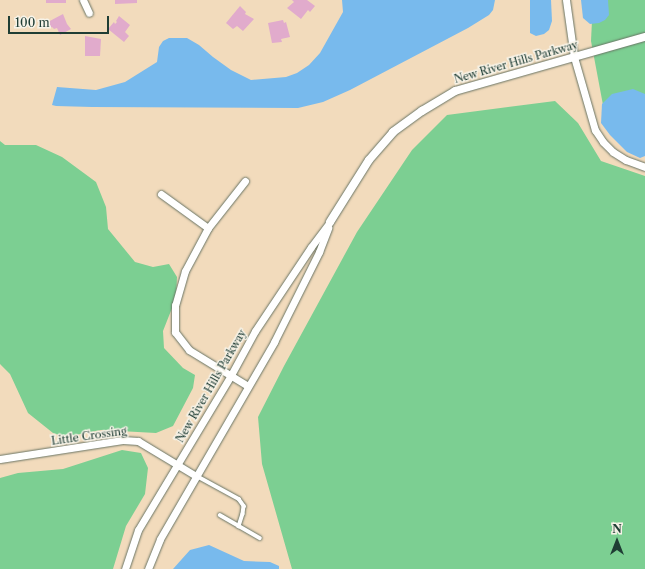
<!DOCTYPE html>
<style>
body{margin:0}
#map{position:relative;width:645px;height:569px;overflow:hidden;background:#f2dbbc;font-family:"Libre Caslon Text",serif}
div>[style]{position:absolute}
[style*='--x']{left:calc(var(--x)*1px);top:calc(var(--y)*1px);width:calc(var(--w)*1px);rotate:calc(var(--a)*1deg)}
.green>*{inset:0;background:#7ccf92}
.water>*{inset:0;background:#78baed}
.building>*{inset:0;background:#e1abcc}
.roads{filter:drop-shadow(0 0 1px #697464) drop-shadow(0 0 1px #697464)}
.service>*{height:3.5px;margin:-1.75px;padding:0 1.75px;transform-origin:1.75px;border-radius:1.75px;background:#fff}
.minor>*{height:7px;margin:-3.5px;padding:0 3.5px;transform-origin:3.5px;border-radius:3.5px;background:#fff}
.tertiary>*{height:8px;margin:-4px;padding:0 4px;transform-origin:4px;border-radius:4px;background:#fff}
span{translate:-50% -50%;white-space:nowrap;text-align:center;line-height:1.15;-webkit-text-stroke:3px #f7f3e8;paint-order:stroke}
.street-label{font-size:11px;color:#1f3d34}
.north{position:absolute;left:597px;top:521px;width:40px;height:40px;-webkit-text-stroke:3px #f7f3e8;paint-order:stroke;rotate:0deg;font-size:11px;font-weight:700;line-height:16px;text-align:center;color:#1f3d34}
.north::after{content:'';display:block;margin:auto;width:14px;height:18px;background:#1f3d34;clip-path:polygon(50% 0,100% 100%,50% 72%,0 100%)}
.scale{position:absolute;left:8px;top:16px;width:101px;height:18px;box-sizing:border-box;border:2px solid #1f3d34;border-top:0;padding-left:5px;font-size:12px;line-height:14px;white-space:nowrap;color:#1f3d34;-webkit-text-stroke:3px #f7f3e8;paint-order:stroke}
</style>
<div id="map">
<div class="green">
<div style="clip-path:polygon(593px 0,645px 0,645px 135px,603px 105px,591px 41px)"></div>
<div style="clip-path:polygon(555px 101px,578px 123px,601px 161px,645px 176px,645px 569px,292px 569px,262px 464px,258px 417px,284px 366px,357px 232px,412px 150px,447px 115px)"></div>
<div style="clip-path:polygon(0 141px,5px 145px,36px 145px,62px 157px,96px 182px,106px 207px,108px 229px,135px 262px,153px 267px,169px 264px,177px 277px,176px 298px,163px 331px,164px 348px,183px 368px,195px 375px,193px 388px,173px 426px,156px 433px,101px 430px,65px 437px,53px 433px,28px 413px,10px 374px,0 364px)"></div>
<div style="clip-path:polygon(122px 450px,141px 453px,148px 468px,145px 494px,126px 526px,113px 569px,0 569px,0 478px,18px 473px,63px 469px)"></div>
</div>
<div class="water">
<div style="clip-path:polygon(342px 0,495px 0,493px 10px,489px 15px,468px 28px,350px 90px,323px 102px,298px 108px,92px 107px,56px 106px,52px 105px,57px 87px,96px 90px,125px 82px,157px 62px,159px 47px,163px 41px,169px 38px,187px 38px,199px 45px,213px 57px,231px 70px,251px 80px,286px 77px,297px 73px,309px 65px,320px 53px,343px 12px)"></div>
<div style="clip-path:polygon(530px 0,551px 0,552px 21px,549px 30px,544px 34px,536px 36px,530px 33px)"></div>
<div style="clip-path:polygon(581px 0,608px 0,609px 15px,605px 20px,599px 23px,590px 24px,583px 18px)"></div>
<div style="clip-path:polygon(633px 89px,645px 94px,645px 156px,640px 158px,627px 152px,610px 135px,601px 123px,602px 104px,612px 94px)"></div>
<div style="clip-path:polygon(209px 545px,244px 561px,270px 562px,279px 566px,279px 569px,173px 569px,190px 550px)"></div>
</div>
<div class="building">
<div style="clip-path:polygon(46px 0,66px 0,66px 3px,46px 3px)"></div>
<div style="clip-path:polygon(115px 0,137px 0,137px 3px,115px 4px)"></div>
<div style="clip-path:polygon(292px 0,307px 0,315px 6px,310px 12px,308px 10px,301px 19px,287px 8px,294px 2px)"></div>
<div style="clip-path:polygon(240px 6px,246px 12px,245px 14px,254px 19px,243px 31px,237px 26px,233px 29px,226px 23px)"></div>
<div style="clip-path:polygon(63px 14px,67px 24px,71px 29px,60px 35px,57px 28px,54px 29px,52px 27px,49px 28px,46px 23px)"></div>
<div style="clip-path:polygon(119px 16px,130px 25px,125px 32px,129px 36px,124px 42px,108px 29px,114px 22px,115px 24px,117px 22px,116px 21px)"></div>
<div style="clip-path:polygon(283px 20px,284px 23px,286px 22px,290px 37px,281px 39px,282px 42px,272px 43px,268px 23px)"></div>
<div style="clip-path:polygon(85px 36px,101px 39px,100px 56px,85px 56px)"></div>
</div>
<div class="roads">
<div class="service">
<div style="--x:197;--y:476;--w:48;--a:28.7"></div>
<div style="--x:239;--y:499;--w:9;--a:54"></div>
<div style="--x:244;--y:506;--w:8;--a:97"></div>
<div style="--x:243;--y:514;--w:13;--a:108"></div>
<div style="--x:220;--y:515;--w:46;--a:29.9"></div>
</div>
<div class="minor">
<div style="--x:83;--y:0;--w:14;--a:65"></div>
<div style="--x:566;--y:0;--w:58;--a:82"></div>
<div style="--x:574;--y:57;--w:76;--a:74"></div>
<div style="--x:595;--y:130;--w:14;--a:56"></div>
<div style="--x:603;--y:142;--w:14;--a:45"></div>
<div style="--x:613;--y:152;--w:15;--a:32"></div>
<div style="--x:626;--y:160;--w:20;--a:20"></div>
<div style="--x:245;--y:181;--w:60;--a:128.2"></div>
<div style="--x:208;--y:228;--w:49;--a:118.1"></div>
<div style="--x:185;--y:271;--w:35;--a:106"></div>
<div style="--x:175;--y:305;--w:27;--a:90"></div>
<div style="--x:175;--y:332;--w:23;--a:52"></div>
<div style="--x:189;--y:350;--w:69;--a:31.4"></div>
<div style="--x:161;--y:194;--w:58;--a:35.9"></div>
<div style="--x:0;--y:459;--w:124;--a:-8.8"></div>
<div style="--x:123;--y:440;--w:15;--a:4"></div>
<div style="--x:138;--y:441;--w:68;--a:31.1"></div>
<div style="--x:125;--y:569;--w:41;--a:-71.6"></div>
<div style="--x:138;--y:530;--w:181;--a:-59"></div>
<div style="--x:231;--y:375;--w:50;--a:-61.4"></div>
<div style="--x:255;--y:331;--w:101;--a:-56.3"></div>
<div style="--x:311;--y:247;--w:31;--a:-53"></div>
<div style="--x:148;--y:569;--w:32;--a:-68"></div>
<div style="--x:160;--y:539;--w:228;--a:-59.9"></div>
<div style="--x:274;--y:342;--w:101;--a:-63.4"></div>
<div style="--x:319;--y:252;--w:26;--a:-69"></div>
</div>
<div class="tertiary">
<div style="--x:330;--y:222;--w:73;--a:-57.8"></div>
<div style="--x:369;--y:160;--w:37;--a:-49"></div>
<div style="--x:393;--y:132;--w:36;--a:-36"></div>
<div style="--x:422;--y:111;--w:39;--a:-31"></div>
<div style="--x:455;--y:91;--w:198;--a:-15.9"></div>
</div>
</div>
<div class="street-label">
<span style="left:516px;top:62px;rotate:-16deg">New River Hills Parkway</span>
<span style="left:211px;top:386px;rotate:-60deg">New River Hills Parkway</span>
<span style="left:89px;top:436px;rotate:-8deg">Little Crossing</span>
</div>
<div class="north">N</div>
<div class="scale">100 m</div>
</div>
